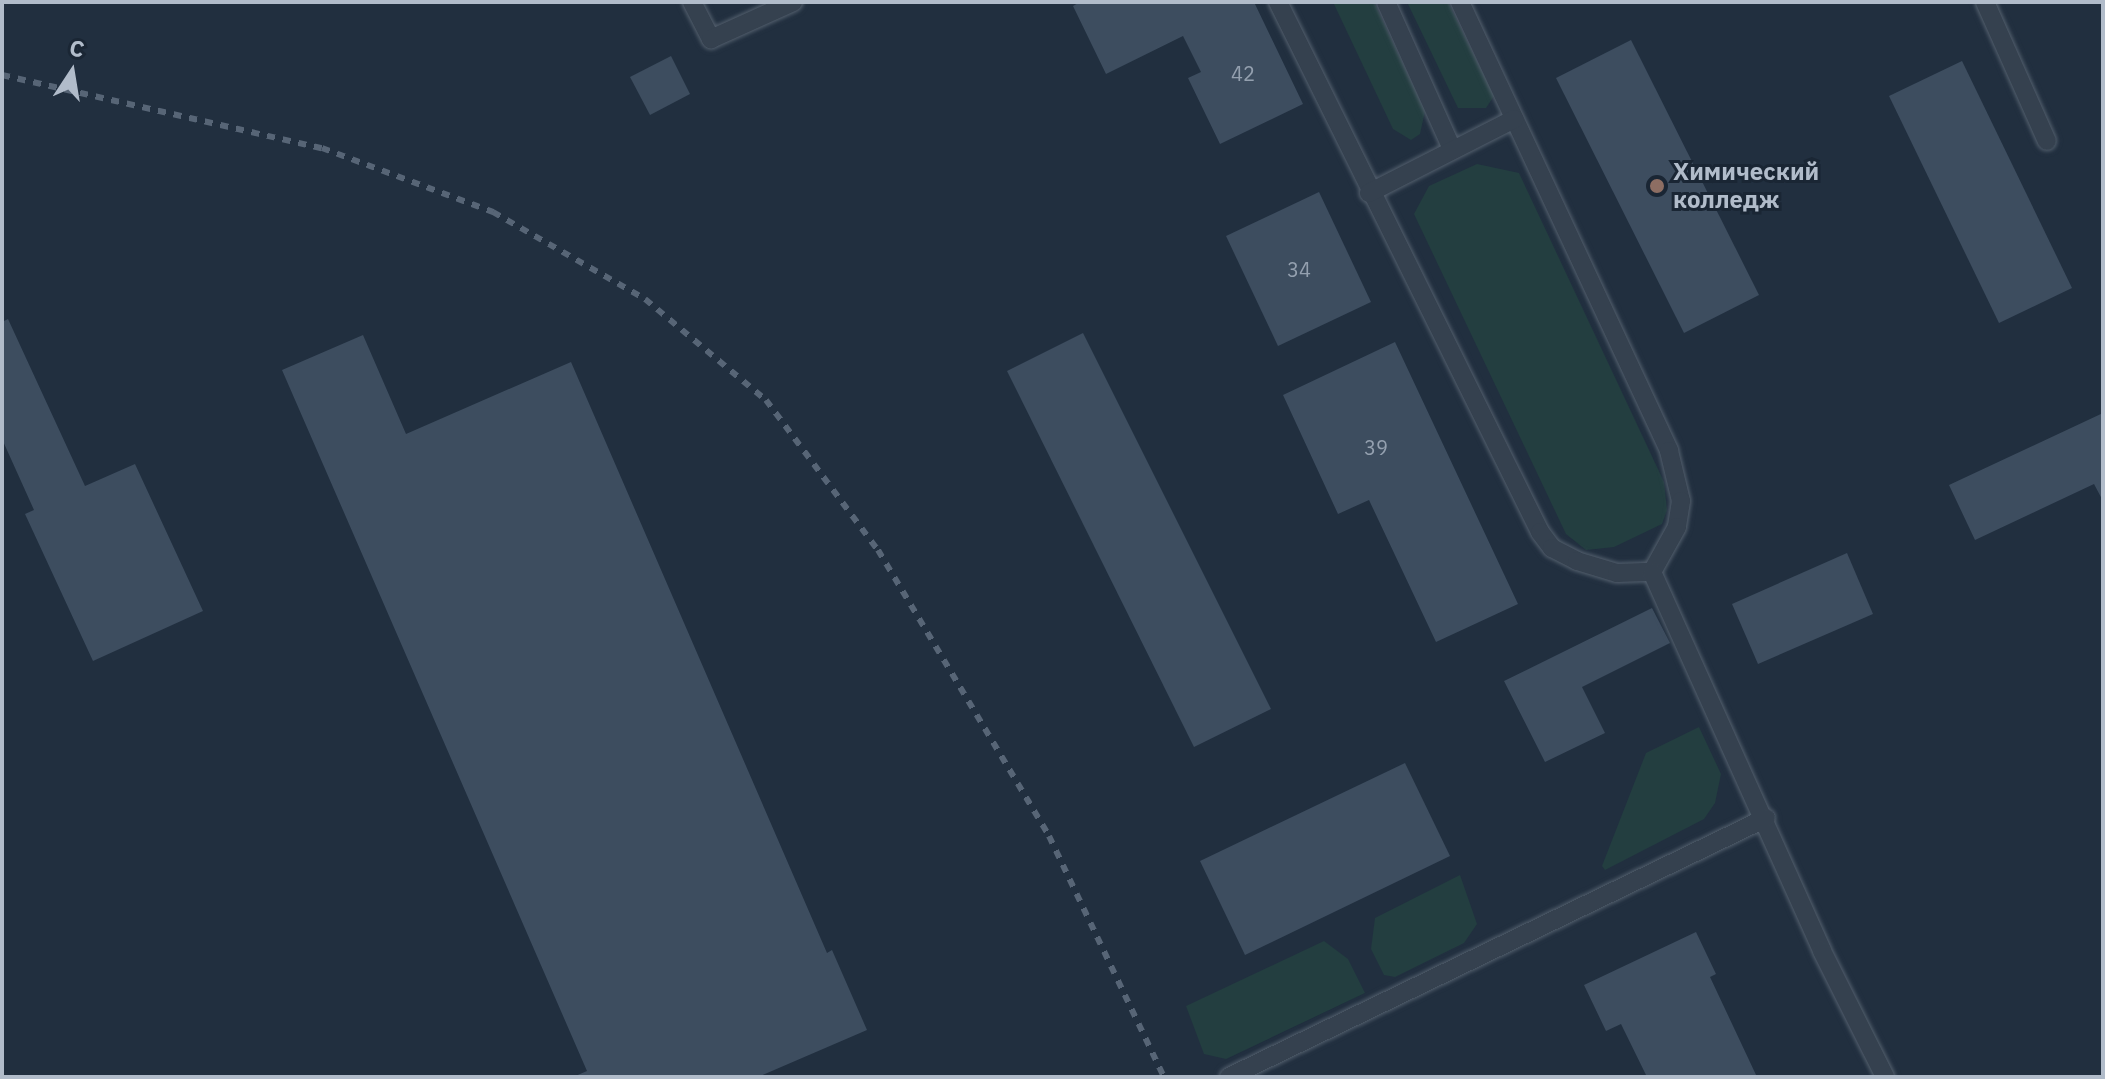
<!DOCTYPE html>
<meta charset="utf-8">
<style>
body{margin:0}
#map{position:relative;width:2105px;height:1079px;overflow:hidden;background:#212f3f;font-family:"IBM Plex Sans",sans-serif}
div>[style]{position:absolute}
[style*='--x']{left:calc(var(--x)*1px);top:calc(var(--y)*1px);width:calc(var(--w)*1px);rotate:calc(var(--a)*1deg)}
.green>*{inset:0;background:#233e40}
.building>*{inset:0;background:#3d4d5f}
.roads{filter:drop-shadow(0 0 2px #535f6d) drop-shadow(0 0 2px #535f6d)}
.service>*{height:18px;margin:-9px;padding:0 9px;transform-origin:9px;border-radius:9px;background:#35414f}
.rail>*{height:6px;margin-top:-3px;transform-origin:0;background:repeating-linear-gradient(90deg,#576576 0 8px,transparent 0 16px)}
.dots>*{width:22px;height:22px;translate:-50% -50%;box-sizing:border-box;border:4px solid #1a2634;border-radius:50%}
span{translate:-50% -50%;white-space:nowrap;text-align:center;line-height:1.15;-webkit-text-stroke:6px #1a2634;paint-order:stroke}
.number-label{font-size:20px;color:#94a0af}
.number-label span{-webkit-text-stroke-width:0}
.poi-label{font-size:24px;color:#b1bcca;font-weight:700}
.left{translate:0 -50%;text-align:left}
.frame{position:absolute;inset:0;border:4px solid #b1bcca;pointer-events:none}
.north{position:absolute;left:32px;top:32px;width:80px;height:80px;-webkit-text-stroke:6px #1a2634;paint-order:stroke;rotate:12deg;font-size:22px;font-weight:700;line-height:32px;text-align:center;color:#b1bcca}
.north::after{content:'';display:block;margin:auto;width:28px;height:36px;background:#b1bcca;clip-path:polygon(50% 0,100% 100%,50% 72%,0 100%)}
</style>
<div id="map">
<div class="green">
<div style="clip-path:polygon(1333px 2px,1374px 2px,1425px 111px,1420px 134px,1411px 140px,1393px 129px)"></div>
<div style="clip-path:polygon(1407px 2px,1448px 2px,1494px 96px,1486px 108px,1458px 108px)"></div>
<div style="clip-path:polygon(1477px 164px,1519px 173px,1664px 482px,1667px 510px,1662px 524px,1614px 547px,1586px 550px,1566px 534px,1414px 214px,1429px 186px)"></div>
<div style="clip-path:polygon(1699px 727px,1721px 774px,1715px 803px,1704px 819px,1605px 870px,1602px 866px,1646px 753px)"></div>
<div style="clip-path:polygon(1460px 875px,1477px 924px,1464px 943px,1395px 977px,1384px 975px,1371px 949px,1375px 918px)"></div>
<div style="clip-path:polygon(1324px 941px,1348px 959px,1365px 993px,1226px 1059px,1204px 1054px,1186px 1006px)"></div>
</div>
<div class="building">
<div style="clip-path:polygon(1080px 2px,1254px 2px,1303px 104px,1220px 144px,1188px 78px,1201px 72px,1183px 36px,1106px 74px,1073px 6px)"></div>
<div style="clip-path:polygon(1631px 40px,1759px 295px,1684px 333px,1556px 78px)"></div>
<div style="clip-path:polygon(671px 56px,690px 94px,650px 115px,630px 77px)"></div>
<div style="clip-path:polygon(1962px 61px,2072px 288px,1999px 323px,1889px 96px)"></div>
<div style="clip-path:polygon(1319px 192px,1371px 302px,1278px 346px,1226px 236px)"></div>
<div style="clip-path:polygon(8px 319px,85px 486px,135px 464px,203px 611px,93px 661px,25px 514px,34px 510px,2px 439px,2px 322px)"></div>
<div style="clip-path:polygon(1083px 333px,1271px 709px,1194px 747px,1007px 371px)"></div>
<div style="clip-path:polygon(363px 335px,406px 434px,571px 362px,827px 953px,832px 950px,867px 1030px,758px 1077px,573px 1077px,587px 1071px,282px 370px)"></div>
<div style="clip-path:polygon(1395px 342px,1518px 604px,1436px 642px,1369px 500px,1338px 514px,1283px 395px)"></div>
<div style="clip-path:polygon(2103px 413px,2103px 501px,2094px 484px,1975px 540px,1949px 485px)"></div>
<div style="clip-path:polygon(1847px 553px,1873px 614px,1758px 664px,1732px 604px)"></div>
<div style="clip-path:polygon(1652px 608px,1670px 643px,1582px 687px,1605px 733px,1545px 762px,1504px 681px)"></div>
<div style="clip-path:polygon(1405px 763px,1450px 856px,1245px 955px,1200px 861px)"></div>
<div style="clip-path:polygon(1696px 932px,1716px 974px,1710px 977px,1757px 1077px,1647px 1077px,1621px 1024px,1606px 1031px,1584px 985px)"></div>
</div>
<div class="roads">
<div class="service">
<div style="--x:692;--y:2;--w:42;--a:62.8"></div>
<div style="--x:711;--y:39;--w:90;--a:-24.3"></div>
<div style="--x:1278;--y:2;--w:591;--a:63.69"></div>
<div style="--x:1540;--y:532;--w:20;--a:53"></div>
<div style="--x:1552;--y:548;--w:28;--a:27"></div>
<div style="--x:1577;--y:561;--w:42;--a:16.7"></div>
<div style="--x:1617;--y:573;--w:35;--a:-2"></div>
<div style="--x:1386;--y:2;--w:161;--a:65.8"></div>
<div style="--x:1460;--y:2;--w:495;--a:65"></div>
<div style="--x:1669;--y:451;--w:51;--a:76.5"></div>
<div style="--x:1681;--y:501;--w:26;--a:99"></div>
<div style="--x:1677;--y:527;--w:51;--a:119.1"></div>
<div style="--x:1985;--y:2;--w:152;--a:66"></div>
<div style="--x:1369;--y:193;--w:163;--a:-27"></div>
<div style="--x:1652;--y:572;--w:415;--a:65.8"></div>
<div style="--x:1822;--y:951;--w:141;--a:63.4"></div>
<div style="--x:1229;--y:1077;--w:596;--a:-25.75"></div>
</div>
</div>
<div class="rail">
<div style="--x:2;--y:75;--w:328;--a:12.9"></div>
<div style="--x:322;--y:148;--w:183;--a:20.5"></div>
<div style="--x:493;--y:212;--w:175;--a:29.8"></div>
<div style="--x:645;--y:299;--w:158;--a:39.9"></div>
<div style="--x:766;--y:400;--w:187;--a:53.3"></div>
<div style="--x:878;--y:550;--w:333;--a:59.1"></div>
<div style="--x:1049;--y:836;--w:267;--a:64.5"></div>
</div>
<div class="dots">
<div style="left:1657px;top:186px;background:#8d6e63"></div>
</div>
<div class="number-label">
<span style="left:1243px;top:73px">42</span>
<span style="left:1299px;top:269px">34</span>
<span style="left:1376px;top:447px">39</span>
</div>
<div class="poi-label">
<span class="left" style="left:1673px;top:186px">Химический<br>колледж</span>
</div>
<div class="frame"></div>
<div class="north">С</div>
</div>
